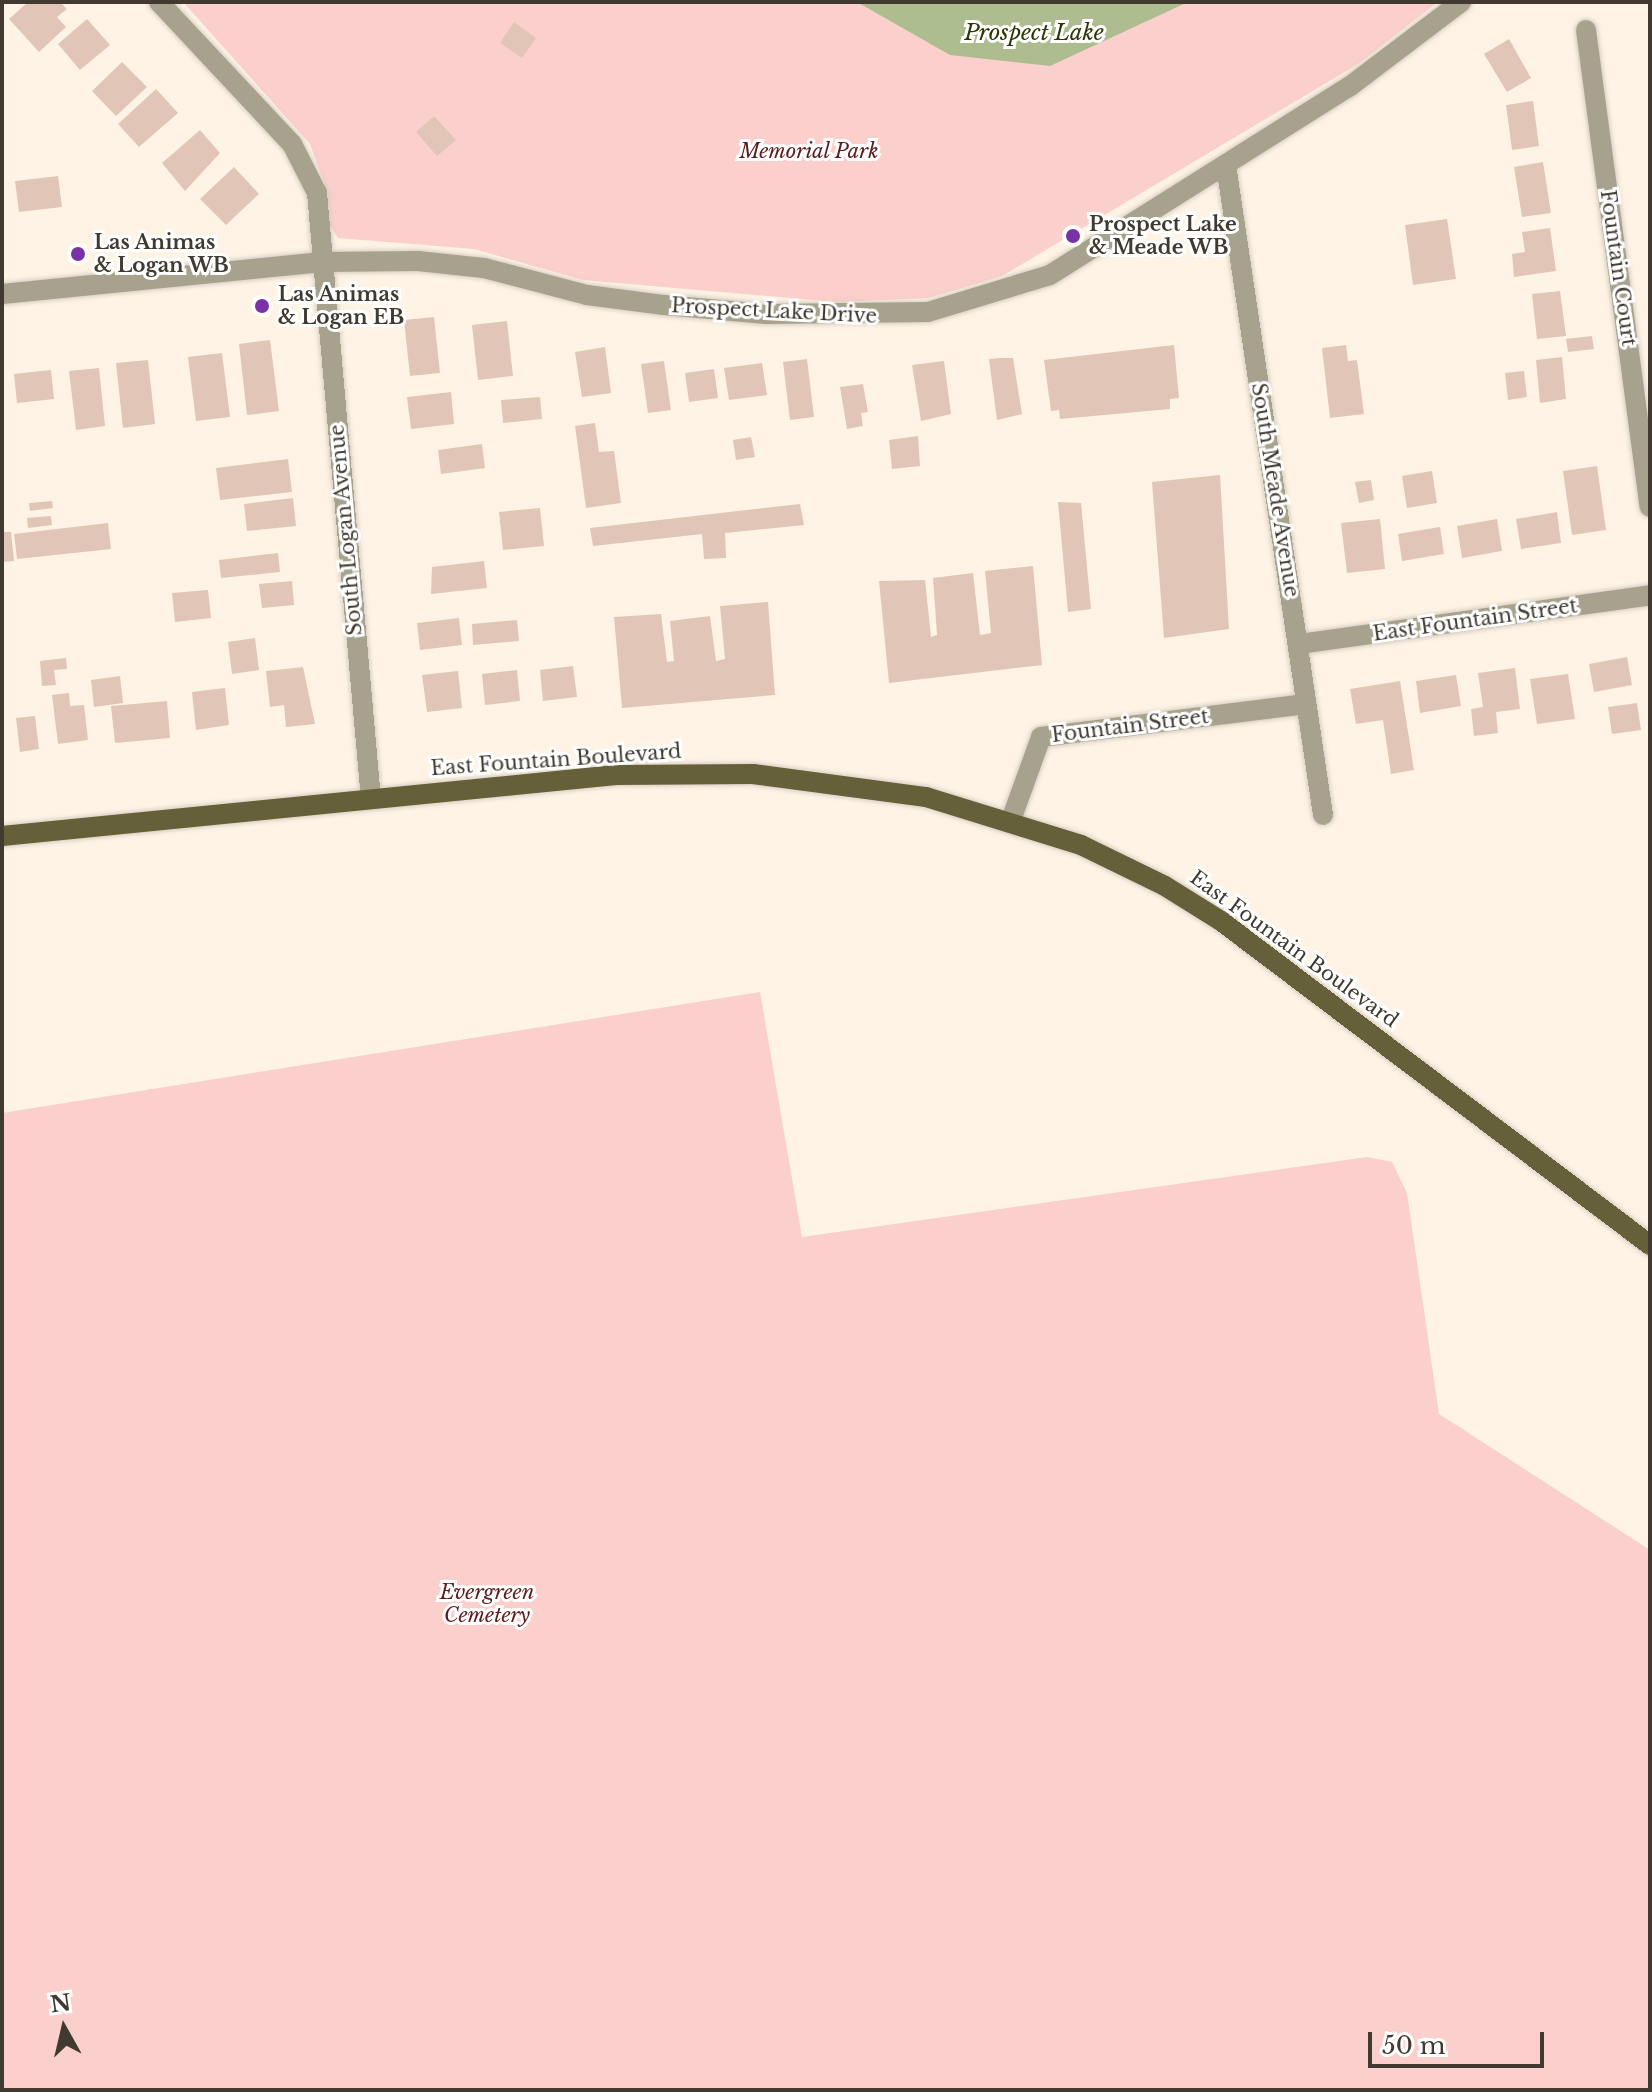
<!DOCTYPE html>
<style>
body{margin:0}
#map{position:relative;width:1652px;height:2092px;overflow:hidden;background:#fef3e5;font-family:"Libre Baskerville",serif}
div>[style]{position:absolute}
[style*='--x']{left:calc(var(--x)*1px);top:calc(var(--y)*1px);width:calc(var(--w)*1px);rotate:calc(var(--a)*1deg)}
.green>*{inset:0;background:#fbcfcb}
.water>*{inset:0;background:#adbd90}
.building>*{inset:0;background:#e1c6b7}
.roads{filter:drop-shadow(0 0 2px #d8cec1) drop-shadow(0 0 2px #d8cec1)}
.street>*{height:20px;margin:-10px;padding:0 10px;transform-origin:10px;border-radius:10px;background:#a6a28e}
.primary>*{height:20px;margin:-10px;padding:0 10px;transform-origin:10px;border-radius:10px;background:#655f3a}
.dots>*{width:22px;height:22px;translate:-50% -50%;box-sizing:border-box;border:4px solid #fff;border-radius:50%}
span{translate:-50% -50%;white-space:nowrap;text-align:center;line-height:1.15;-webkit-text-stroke:6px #fff;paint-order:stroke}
.park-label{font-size:20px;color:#5d1d1d;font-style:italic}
.poi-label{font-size:20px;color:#413a30;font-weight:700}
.left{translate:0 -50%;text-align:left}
.street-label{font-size:20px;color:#413a30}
.water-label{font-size:22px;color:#293703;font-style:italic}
.frame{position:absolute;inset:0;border:4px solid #413a30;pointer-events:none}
.north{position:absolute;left:24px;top:1988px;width:80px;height:80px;-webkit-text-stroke:6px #fff;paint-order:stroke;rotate:352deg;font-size:22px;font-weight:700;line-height:32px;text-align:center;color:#413a30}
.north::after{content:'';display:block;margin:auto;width:28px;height:36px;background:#413a30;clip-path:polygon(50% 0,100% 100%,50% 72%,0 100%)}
.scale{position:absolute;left:1368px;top:2032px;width:176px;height:36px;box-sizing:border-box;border:4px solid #413a30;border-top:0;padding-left:10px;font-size:24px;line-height:28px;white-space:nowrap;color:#413a30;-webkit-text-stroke:6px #fff;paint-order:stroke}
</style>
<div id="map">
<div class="green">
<div style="clip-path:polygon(183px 2px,1438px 2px,1358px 64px,1002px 276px,929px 298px,836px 302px,583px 280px,474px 249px,338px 238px,327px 221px,324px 183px,310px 144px)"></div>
<div style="clip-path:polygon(760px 992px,802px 1237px,1367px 1157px,1392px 1162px,1407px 1193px,1439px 1414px,1650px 1550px,1650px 2090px,2px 2090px,2px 1113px)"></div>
</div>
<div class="water">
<div style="clip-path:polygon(857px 2px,1188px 2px,1050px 66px,950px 55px)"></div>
</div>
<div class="building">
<div style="clip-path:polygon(28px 2px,60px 2px,67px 9px,57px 17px,66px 27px,39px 52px,9px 19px)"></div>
<div style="clip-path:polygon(87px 19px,110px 45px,80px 70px,58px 44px)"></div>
<div style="clip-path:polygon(514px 22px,536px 38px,522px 58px,500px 43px)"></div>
<div style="clip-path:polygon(1509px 39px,1531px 78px,1507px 92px,1484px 54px)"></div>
<div style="clip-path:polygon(122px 62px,147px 87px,116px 116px,92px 91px)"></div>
<div style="clip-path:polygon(156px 89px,178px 113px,139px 147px,118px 124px)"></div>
<div style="clip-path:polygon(1533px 101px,1539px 146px,1512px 150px,1506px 105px)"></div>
<div style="clip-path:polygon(434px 116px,456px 140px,437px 156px,416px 132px)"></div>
<div style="clip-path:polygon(200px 130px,220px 153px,185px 191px,162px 163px)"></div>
<div style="clip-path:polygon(1543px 162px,1551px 213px,1522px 217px,1514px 167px)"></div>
<div style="clip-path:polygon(234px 167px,259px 194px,226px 225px,200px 199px)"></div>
<div style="clip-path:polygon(58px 176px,62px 207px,19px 212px,15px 181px)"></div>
<div style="clip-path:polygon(1447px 219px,1456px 279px,1413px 285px,1405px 225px)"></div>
<div style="clip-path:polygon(1550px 228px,1556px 271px,1514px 277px,1512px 254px,1525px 252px,1522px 232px)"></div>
<div style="clip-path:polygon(1560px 291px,1566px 336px,1537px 339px,1532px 294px)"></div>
<div style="clip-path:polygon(434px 317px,440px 373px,410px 376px,404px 320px)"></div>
<div style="clip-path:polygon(507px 321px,513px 376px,478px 380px,472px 325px)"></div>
<div style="clip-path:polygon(1592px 336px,1594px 349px,1568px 352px,1566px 339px)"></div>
<div style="clip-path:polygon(270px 340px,279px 411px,247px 415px,239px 344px)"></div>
<div style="clip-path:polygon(1174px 345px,1179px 398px,1170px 399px,1170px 409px,1060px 419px,1059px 410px,1051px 411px,1044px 360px)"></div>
<div style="clip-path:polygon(1346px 345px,1348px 361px,1357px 360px,1364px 414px,1330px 418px,1322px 348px)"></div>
<div style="clip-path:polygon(605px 347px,611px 393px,582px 397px,575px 352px)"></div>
<div style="clip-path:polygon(222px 353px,230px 417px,196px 421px,188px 357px)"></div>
<div style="clip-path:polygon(1562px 357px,1566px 399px,1540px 403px,1536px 360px)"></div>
<div style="clip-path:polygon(1000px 358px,1013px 358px,1022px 414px,997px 420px,989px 359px)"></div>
<div style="clip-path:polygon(807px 359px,814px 417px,790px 420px,783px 362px)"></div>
<div style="clip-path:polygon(148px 360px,155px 424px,123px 428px,116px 363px)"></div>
<div style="clip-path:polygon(664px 361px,671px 410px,648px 413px,641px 364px)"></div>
<div style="clip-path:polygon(944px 361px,951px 414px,921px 421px,912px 365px)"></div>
<div style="clip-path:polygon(762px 363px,767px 395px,729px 400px,724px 368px)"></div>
<div style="clip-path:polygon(99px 368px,105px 426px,76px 430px,69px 371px)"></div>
<div style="clip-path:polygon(714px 369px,718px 398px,689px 402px,685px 373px)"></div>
<div style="clip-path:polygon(51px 370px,54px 399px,17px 403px,14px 374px)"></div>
<div style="clip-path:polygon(1524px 371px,1527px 397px,1508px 400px,1505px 373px)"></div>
<div style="clip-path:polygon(863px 384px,868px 412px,861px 413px,863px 426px,847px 429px,840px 387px)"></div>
<div style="clip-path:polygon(451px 392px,454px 424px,411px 429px,407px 397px)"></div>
<div style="clip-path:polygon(540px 397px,542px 419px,503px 423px,501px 400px)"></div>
<div style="clip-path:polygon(595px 423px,599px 452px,614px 451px,621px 503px,586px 508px,575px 426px)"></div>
<div style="clip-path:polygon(918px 436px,920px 466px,892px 469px,889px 440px)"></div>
<div style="clip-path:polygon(751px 437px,755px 457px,736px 460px,733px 440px)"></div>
<div style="clip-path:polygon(482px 444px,485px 468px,441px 474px,438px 450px)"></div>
<div style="clip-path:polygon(288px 459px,292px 492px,220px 500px,216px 468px)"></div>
<div style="clip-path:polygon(1597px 466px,1606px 530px,1572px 535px,1563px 471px)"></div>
<div style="clip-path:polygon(1432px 471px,1437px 503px,1407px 508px,1402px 476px)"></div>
<div style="clip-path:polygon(1220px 475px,1229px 629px,1164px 638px,1152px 482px)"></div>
<div style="clip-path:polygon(1371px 480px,1374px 500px,1359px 503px,1355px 482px)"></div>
<div style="clip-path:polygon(293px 498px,296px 526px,247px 531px,244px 504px)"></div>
<div style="clip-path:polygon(52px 501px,53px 508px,30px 511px,29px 503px)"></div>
<div style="clip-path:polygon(1058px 502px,1081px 503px,1091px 609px,1068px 612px)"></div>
<div style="clip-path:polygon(800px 504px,804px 525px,725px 533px,726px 558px,704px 559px,702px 534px,593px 546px,590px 528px)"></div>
<div style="clip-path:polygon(540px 508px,544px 546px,503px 550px,499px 512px)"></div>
<div style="clip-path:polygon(1557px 512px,1561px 543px,1521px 549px,1516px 519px)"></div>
<div style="clip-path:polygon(51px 516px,52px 525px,28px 528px,27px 518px)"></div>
<div style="clip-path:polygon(1380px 519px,1385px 569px,1347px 573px,1341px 523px)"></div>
<div style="clip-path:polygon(1497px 519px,1502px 551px,1462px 558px,1457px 526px)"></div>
<div style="clip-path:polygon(108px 523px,111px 549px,17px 559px,14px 534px)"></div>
<div style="clip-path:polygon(1440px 527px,1444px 554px,1402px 561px,1398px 534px)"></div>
<div style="clip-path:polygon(2px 532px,11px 532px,14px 561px,2px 562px)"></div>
<div style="clip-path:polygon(278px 553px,280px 572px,221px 578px,219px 560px)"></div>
<div style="clip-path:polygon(484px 561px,487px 588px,431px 594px,432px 567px)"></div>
<div style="clip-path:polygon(1033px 566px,1042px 665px,889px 683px,879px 581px,925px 580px,931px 637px,937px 635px,933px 578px,973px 573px,980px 635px,991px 633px,985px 571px)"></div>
<div style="clip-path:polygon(292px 581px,294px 605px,262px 608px,259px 584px)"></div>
<div style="clip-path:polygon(208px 590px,211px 618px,175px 622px,172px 593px)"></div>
<div style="clip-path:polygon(768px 602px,775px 695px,622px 708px,614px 617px,661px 614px,667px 662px,674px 661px,670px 621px,710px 616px,716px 661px,725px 659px,720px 606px)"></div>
<div style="clip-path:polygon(459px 618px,462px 645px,420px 650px,417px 623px)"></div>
<div style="clip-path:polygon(517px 620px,519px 641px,473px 645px,472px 624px)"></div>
<div style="clip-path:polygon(255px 638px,259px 670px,232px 674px,228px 642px)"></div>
<div style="clip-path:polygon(1627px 657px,1632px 685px,1594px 692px,1589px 664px)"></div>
<div style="clip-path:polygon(66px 658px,67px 669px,54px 670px,56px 685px,42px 686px,40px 661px)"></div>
<div style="clip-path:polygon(573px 666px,577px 697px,543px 701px,540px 670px)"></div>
<div style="clip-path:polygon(303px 667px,315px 724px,286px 727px,284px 705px,270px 707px,266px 671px)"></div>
<div style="clip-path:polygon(1515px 668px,1520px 709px,1496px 712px,1498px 733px,1474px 736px,1471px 709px,1483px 707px,1478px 673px)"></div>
<div style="clip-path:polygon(517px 670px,520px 701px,485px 705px,482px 674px)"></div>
<div style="clip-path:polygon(458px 671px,462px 708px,427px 712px,422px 675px)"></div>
<div style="clip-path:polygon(1568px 674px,1575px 719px,1537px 724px,1530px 679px)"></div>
<div style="clip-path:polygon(1456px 675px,1461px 706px,1420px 713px,1416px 681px)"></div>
<div style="clip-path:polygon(120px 676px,123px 703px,94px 707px,91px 680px)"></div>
<div style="clip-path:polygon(1400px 681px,1414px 770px,1391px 774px,1383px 720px,1356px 724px,1350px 689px)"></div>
<div style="clip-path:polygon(225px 688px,229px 725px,196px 730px,192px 692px)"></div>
<div style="clip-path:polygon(69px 693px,70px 706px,84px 705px,88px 740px,58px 744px,52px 695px)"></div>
<div style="clip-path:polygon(167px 701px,170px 738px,115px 743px,111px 706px)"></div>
<div style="clip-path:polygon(1637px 703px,1641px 730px,1612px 734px,1608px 707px)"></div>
<div style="clip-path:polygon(35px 716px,39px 749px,20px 752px,16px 718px)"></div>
</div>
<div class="roads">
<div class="street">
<div style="--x:159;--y:2;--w:195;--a:46.9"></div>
<div style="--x:292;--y:144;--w:55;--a:63"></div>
<div style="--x:317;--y:193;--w:608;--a:84.91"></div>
<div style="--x:1586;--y:30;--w:481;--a:82.4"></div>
<div style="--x:1226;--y:165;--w:657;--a:81.51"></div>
<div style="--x:2;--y:294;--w:322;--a:-5.7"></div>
<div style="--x:322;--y:262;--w:96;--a:-0.6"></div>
<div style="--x:418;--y:261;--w:66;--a:6.1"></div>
<div style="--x:484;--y:268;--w:106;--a:14.7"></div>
<div style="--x:587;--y:295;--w:78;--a:7.4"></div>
<div style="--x:664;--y:305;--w:103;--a:5"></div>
<div style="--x:767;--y:314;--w:161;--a:-0.7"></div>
<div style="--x:928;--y:312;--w:127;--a:-16.9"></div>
<div style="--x:1050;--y:275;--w:353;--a:-32.2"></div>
<div style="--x:1349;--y:87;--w:141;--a:-37.2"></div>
<div style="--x:1299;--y:644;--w:354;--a:-7.9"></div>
<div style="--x:1011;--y:820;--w:88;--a:-70.1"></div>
<div style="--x:1041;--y:737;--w:267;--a:-7.1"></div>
</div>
<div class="primary">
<div style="--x:2;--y:836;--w:617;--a:-5.67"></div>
<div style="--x:616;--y:775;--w:137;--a:-0.4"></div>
<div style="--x:753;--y:774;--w:175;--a:7.6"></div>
<div style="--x:926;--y:797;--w:162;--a:17.2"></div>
<div style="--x:1081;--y:845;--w:93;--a:26"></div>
<div style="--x:1165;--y:886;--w:66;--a:32"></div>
<div style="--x:1221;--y:921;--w:538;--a:37.06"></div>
</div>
</div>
<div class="dots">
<div style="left:1073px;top:236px;background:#7933a7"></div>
<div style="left:78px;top:254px;background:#7933a7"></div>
<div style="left:262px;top:306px;background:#7933a7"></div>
</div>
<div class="park-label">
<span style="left:809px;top:151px">Memorial Park</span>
<span style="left:487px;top:1604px">Evergreen<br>Cemetery</span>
</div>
<div class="poi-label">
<span class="left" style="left:1089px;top:236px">Prospect Lake<br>&amp; Meade WB</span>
<span class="left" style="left:94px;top:254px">Las Animas<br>&amp; Logan WB</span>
<span class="left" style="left:278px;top:306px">Las Animas<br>&amp; Logan EB</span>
</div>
<div class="street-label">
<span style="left:1618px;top:268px;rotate:82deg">Fountain Court</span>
<span style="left:774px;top:311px;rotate:3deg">Prospect Lake Drive</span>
<span style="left:1275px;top:490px;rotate:81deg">South Meade Avenue</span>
<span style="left:346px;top:530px;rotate:-95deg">South Logan Avenue</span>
<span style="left:1475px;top:620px;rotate:-8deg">East Fountain Street</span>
<span style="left:1130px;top:726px;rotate:-7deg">Fountain Street</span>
<span style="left:556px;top:760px;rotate:-4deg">East Fountain Boulevard</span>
<span style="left:1294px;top:949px;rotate:36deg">East Fountain Boulevard</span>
</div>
<div class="water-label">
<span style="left:1034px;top:33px">Prospect Lake</span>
</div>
<div class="frame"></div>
<div class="north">N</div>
<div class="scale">50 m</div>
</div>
